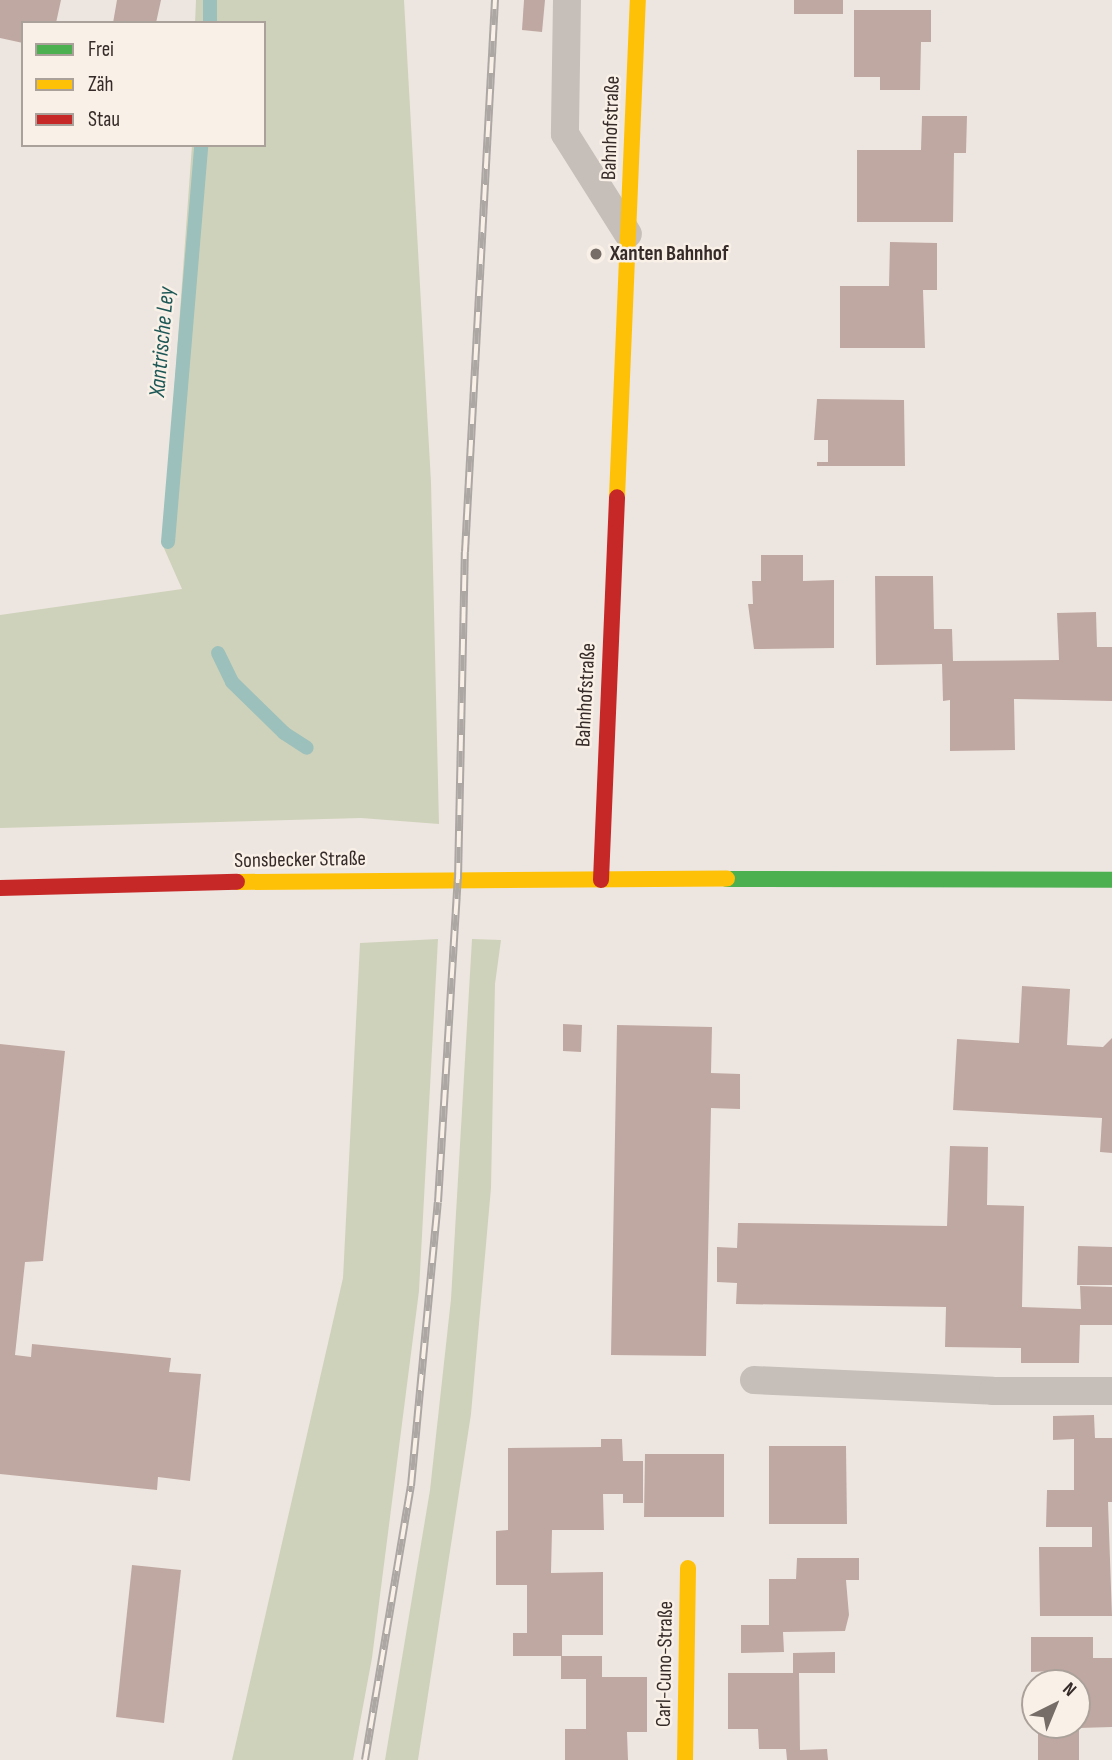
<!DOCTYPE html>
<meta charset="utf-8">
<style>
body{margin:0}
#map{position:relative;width:1112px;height:1760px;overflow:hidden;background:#ede6e0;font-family:"Sofia Sans Condensed",sans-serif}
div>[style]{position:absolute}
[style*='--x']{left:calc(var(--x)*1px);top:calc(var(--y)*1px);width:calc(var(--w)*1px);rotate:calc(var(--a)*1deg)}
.green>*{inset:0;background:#cfd2ba}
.stream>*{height:14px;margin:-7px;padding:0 7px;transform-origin:7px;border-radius:7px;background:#9cc0bc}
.building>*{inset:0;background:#c0a8a2}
.lane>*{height:28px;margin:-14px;padding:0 14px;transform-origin:14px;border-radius:14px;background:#c6beb9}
.fast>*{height:16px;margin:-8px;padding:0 8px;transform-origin:8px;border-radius:8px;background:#4caf50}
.slow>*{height:16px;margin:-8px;padding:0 8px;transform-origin:8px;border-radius:8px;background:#ffc107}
.jam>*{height:16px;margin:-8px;padding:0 8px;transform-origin:8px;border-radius:8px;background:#c62828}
.rail>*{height:8px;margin-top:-4px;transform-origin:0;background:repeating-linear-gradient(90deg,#f9f0e7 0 16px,#ada7a4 0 32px);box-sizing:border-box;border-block:2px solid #ada7a4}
.dots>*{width:19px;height:19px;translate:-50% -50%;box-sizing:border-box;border:4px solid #f9f0e7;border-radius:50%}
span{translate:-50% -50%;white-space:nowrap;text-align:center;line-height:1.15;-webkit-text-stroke:5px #f9f0e7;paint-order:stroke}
.street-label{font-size:21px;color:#362b28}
.poi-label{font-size:21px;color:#362b28;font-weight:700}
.left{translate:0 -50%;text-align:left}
.water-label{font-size:23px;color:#1d5856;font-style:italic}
.legend{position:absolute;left:21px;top:21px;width:245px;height:126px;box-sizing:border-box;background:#f9f0e7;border:2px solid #aba19b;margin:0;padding:9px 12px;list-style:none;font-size:21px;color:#362b28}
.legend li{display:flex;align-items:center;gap:14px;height:35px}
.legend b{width:35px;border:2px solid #aba19b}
.north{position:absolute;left:1021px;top:1669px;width:70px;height:70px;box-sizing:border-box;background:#f9f0e7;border:2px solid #aba19b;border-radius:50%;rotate:43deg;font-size:19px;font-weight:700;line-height:28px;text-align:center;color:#362b28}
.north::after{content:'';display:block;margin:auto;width:24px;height:32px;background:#766c68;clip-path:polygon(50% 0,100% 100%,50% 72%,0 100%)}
</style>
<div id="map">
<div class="green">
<div style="clip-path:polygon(196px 0,404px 0,431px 482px,439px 824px,361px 818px,0 828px,0 615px,182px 589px,163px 546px,192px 145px,264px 145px,264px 23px,195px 23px)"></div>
<div style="clip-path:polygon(438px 939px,419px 1291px,372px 1658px,353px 1760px,232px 1760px,343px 1278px,360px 943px)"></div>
<div style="clip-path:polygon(472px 939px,501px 940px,495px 984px,491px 1188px,471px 1414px,418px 1760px,385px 1760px,430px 1490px,451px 1299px)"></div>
</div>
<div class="stream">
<div style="--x:210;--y:23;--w:23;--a:-90"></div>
<div style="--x:168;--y:542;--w:398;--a:-85.2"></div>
<div style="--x:218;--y:653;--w:32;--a:64"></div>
<div style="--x:232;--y:682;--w:73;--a:44.4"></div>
<div style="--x:284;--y:733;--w:27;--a:33"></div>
</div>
<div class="building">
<div style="clip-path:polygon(0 0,61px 0,56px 23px,23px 23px,23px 43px,0 38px)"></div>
<div style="clip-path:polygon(117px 0,161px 0,156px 23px,113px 23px)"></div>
<div style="clip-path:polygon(524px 0,545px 0,542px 32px,522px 30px)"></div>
<div style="clip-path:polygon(794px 0,843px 0,843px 14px,794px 14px)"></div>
<div style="clip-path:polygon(854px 10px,931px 10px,931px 42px,921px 42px,920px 90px,880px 90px,880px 77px,854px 77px)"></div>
<div style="clip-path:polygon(922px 116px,967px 116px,966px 153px,954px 153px,953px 222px,857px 222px,857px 150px,921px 150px)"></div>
<div style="clip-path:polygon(890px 242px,937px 243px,937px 290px,923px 290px,925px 348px,840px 348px,840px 286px,889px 286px)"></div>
<div style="clip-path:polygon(817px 399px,904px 400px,905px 466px,817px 466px,817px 462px,828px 462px,828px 440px,814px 440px)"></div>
<div style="clip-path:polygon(761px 555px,803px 555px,803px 581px,834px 580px,834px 648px,754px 649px,748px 604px,753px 604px,752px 581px,761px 581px)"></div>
<div style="clip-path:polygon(875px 576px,933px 576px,934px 629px,952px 629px,953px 661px,1059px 660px,1057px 613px,1096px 612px,1097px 647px,1112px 647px,1112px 701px,1014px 699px,1015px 750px,950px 751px,950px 700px,943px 701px,942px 664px,876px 665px)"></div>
<div style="clip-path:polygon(1022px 986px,1070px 989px,1067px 1045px,1103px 1047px,1112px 1038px,1112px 1153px,1100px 1152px,1102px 1118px,953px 1110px,957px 1039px,1019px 1043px)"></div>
<div style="clip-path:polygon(563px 1024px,582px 1025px,581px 1052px,563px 1051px)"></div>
<div style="clip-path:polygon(617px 1025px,712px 1027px,711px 1073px,740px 1074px,740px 1109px,711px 1108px,706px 1356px,611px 1355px)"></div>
<div style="clip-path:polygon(0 1044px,65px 1051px,43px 1261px,25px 1262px,15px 1355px,31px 1357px,32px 1344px,171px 1358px,169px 1372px,201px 1374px,190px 1481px,158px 1477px,157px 1490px,0 1474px)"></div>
<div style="clip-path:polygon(950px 1146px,988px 1147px,987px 1205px,1024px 1206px,1022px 1307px,1081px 1309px,1080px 1286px,1112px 1287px,1112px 1325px,1080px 1325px,1079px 1363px,1021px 1363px,1021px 1348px,945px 1347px,946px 1307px,736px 1304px,737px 1283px,717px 1282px,717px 1247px,737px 1248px,738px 1223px,947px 1226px)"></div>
<div style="clip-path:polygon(1078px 1246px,1112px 1247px,1112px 1285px,1077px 1285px)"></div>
<div style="clip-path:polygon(1094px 1415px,1095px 1438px,1112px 1438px,1112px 1502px,1108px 1502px,1112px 1616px,1040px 1616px,1039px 1547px,1092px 1547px,1092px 1527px,1046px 1527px,1047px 1490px,1074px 1490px,1074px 1439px,1053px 1440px,1053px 1416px)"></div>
<div style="clip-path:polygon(601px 1439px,622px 1439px,623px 1461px,643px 1461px,643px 1503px,623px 1503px,623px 1494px,603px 1494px,604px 1530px,552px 1530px,551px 1573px,603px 1572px,603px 1635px,562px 1635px,562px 1656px,602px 1656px,602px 1677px,647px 1677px,647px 1732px,627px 1732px,628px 1760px,565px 1760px,565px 1729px,586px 1729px,586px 1679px,561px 1679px,561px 1656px,513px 1656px,513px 1633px,527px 1633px,527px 1585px,496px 1585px,496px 1531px,508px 1530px,508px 1448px,601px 1447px)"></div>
<div style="clip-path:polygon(769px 1446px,846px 1446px,847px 1524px,769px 1524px)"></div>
<div style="clip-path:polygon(645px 1454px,724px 1454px,724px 1517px,644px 1517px)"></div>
<div style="clip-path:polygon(797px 1558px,859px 1558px,859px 1580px,846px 1580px,849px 1615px,845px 1631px,783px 1632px,784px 1652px,741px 1653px,741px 1625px,769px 1625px,769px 1579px,796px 1579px)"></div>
<div style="clip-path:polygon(132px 1565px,181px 1570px,164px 1723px,116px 1717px)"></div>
<div style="clip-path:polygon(1031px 1637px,1093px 1637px,1093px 1658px,1112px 1658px,1112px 1727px,1079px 1728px,1079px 1760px,1038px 1760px,1038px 1726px,1077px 1725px,1077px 1683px,1052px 1683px,1052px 1671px,1031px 1672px)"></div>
<div style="clip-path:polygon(835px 1652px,835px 1673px,799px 1673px,800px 1750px,827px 1749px,828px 1760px,787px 1760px,786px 1749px,759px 1749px,758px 1729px,728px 1729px,728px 1673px,793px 1673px,793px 1653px)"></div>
</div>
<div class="lane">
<div style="--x:567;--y:0;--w:134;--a:90.9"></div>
<div style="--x:565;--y:134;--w:118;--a:57.8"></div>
<div style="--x:754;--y:1380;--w:239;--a:2.6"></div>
<div style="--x:993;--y:1391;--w:119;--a:0"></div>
</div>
<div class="fast">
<div style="--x:727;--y:879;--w:385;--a:0.1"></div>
</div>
<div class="slow">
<div style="--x:617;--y:497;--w:497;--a:-87.6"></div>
<div style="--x:237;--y:882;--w:490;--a:-0.4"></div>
<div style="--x:685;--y:1760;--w:192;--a:-89.1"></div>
</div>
<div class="jam">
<div style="--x:601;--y:880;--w:383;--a:-87.6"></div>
<div style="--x:0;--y:888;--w:237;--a:-1.5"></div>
</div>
<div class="rail">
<div style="--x:365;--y:1760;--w:278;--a:-80.5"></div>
<div style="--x:411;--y:1486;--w:285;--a:-84.6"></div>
<div style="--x:438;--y:1202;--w:324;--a:-86.5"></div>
<div style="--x:458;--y:879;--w:327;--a:-88.8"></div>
<div style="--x:465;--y:552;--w:553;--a:-86.89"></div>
</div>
<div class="dots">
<div style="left:596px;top:254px;background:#766c68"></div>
</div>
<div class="street-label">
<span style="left:611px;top:128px;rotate:-88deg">Bahnhofstraße</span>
<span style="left:586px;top:695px;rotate:-87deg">Bahnhofstraße</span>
<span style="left:300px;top:860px;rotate:-1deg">Sonsbecker Straße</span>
<span style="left:665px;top:1664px;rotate:-89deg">Carl-Cuno-Straße</span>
</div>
<div class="poi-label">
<span class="left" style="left:610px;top:254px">Xanten Bahnhof</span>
</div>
<div class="water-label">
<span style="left:162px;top:342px;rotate:-85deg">Xantrische Ley</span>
</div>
<ul class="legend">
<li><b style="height:9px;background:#4caf50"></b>Frei</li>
<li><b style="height:9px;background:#ffc107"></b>Zäh</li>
<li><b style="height:9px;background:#c62828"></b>Stau</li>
</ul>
<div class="north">N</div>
</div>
